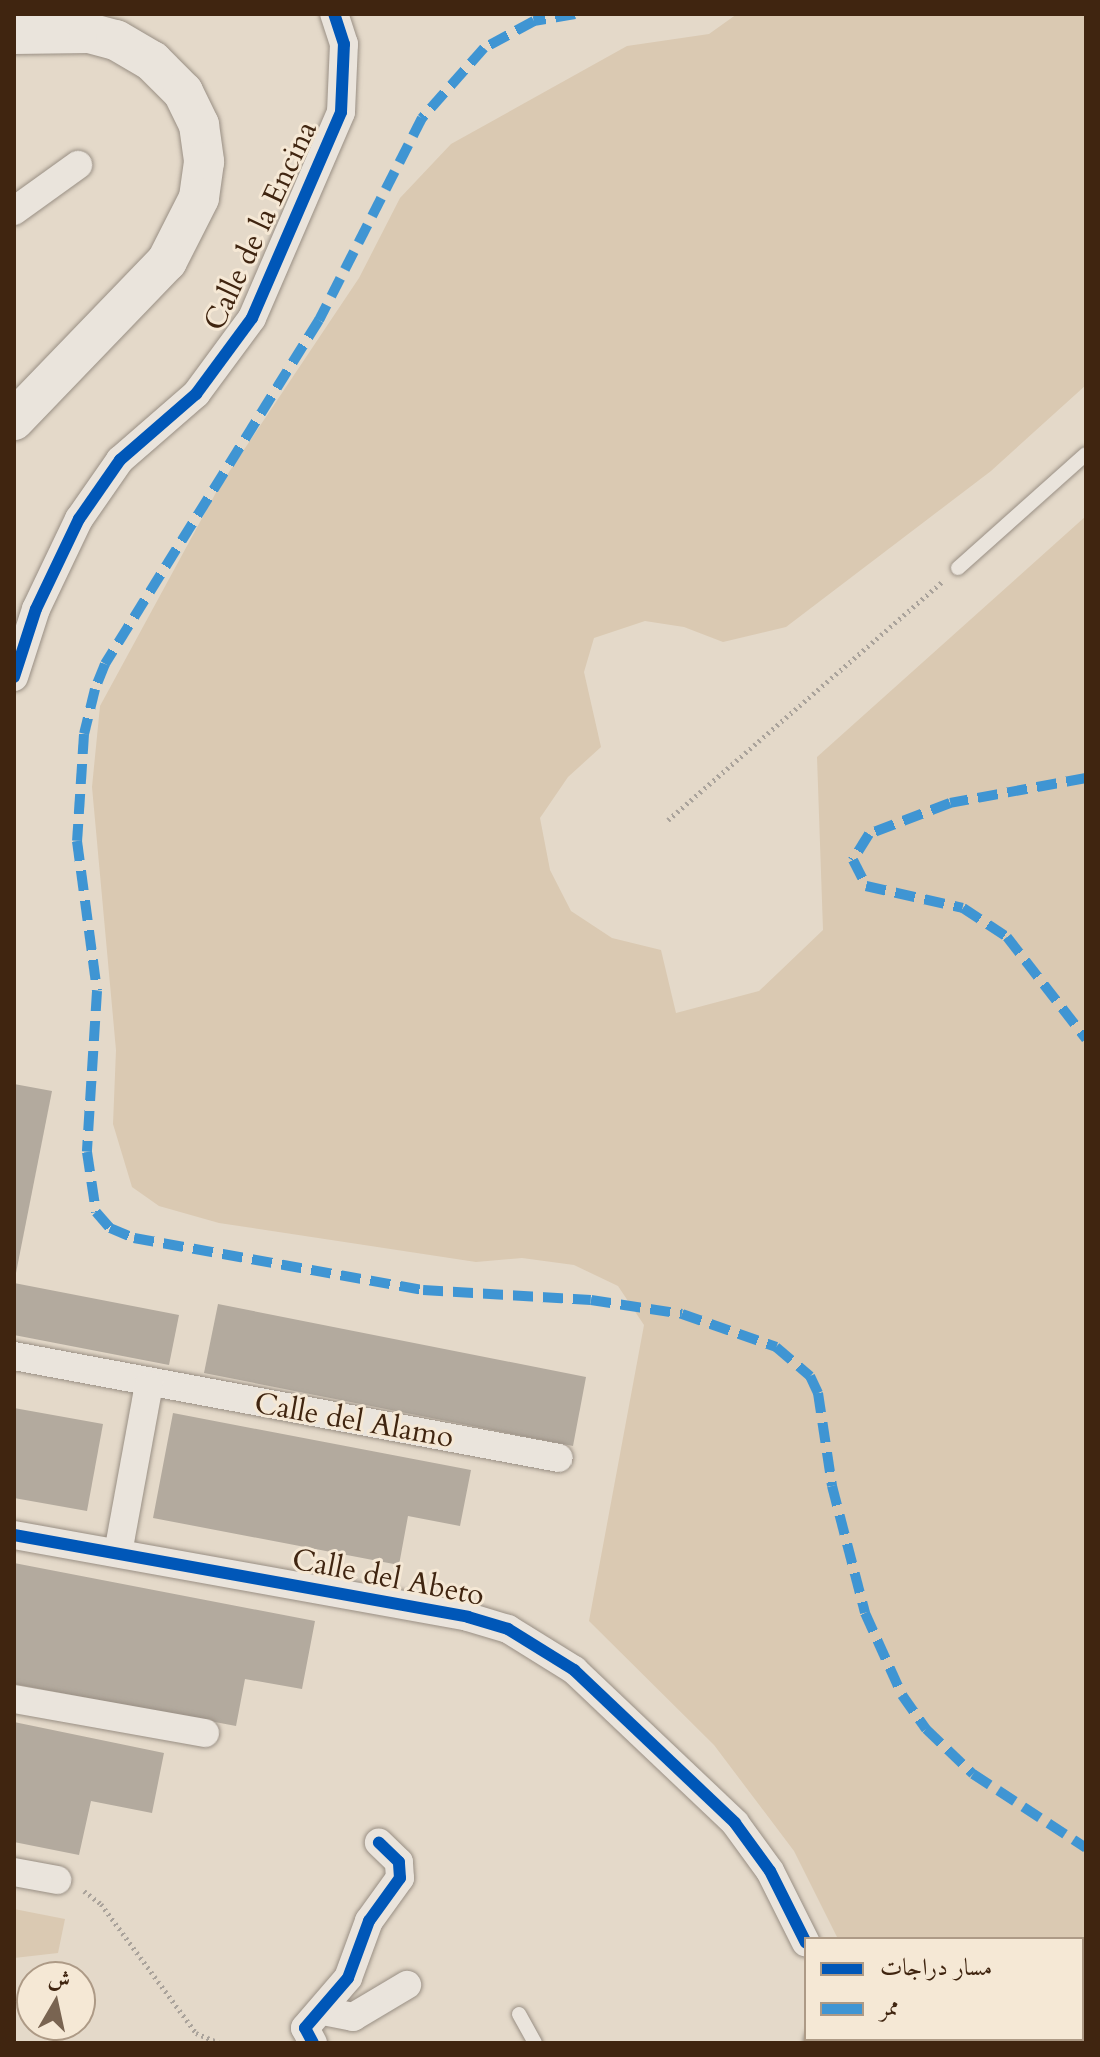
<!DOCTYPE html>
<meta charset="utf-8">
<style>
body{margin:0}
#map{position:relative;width:1100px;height:2057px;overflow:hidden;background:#e4d9c9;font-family:Cardo,Amiri,serif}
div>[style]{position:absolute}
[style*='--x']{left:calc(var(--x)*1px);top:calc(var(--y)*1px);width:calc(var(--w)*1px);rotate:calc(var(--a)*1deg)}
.green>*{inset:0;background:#dac9b2}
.building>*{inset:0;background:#b3aa9e}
.path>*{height:5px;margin-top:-2.5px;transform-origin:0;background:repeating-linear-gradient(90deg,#aaa39b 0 2px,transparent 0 6px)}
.roads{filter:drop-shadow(0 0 2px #998f84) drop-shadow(0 0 2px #998f84)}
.lane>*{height:14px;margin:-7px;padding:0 7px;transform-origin:7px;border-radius:7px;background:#eae4dc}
.street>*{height:28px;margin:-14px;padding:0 14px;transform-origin:14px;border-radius:14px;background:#eae4dc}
.secondary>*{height:40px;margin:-20px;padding:0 20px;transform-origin:20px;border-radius:20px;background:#eae4dc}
.quiet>*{height:10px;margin-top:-5px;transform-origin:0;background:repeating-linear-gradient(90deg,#3f95d3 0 20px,transparent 0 30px)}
.cycleway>*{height:12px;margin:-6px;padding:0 6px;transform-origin:6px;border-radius:6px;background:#0057b8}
span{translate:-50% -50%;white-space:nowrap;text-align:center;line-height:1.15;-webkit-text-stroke:6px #f5e8d5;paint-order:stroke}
.street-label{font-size:30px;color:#402510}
.frame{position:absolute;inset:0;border:16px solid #402510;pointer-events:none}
.legend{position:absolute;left:804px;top:1937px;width:280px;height:104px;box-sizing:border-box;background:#f5e8d5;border:2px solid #ad9a86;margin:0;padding:10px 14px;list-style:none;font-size:24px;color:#402510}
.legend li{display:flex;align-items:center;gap:16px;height:40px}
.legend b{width:40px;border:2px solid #ad9a86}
.north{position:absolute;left:16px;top:1961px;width:80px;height:80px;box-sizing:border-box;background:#f5e8d5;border:2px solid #ad9a86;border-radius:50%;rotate:9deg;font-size:22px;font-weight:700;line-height:32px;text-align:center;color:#402510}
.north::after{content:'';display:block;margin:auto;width:28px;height:36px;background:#796451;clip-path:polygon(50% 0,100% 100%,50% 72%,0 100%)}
</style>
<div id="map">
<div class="green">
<div style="clip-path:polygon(737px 14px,1086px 14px,1086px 385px,991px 471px,786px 627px,723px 642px,684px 627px,645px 621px,594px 638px,584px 672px,601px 747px,568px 777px,540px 818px,550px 870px,571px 911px,612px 938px,661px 950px,676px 1013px,759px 991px,823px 930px,817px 757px,1086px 516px,1086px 2043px,853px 2043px,853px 2039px,1082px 2039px,1082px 1939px,838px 1939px,794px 1851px,714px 1745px,589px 1621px,644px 1325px,618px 1286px,574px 1265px,522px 1258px,476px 1262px,219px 1223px,159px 1206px,132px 1187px,113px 1124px,116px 1050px,92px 787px,100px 706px,219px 487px,359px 278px,400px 198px,451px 144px,627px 46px,709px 34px)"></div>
<div style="clip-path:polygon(14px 1909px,65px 1919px,58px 1953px,14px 1958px)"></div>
</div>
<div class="building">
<div style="clip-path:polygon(14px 1084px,52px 1091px,15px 1278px,14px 1278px)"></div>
<div style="clip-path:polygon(14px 1283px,179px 1315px,169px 1365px,14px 1335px)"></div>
<div style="clip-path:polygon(218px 1304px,586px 1377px,573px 1446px,204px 1373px)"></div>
<div style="clip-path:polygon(14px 1408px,103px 1424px,87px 1511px,14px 1498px)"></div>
<div style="clip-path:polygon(173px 1413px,471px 1470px,460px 1526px,408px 1516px,399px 1565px,153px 1518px)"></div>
<div style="clip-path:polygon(14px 1563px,315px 1621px,302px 1689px,245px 1679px,236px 1726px,14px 1684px)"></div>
<div style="clip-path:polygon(14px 1722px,164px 1753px,152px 1813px,91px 1801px,79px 1855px,14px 1842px)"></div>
</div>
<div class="path">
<div style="--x:668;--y:820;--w:363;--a:-41"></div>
<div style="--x:84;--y:1891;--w:21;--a:37"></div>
<div style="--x:101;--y:1904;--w:160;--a:53.6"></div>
<div style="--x:196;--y:2033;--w:25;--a:23"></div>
</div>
<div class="roads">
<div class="lane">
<div style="--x:958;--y:568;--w:171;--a:-41.7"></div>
<div style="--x:519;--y:2014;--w:33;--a:61"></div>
</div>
<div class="street">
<div style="--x:14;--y:211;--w:79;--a:-35.7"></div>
<div style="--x:14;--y:677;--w:71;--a:-72.1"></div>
<div style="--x:36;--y:609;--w:100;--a:-64.5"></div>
<div style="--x:79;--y:519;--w:72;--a:-55.2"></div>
<div style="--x:120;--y:460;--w:101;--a:-41"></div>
<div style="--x:196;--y:394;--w:94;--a:-53.6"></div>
<div style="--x:252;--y:318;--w:224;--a:-66.6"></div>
<div style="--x:341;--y:112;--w:68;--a:-87.5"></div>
<div style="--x:344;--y:44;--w:32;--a:-108"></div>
<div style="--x:14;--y:1356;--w:554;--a:10.6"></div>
<div style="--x:14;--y:1535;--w:461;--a:10.2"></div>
<div style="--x:468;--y:1617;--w:42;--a:16.7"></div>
<div style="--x:508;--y:1629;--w:78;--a:31.8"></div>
<div style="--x:574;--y:1670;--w:222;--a:43.5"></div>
<div style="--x:735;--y:1823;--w:59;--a:53.9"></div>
<div style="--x:770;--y:1871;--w:80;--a:63.4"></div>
<div style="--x:118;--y:1553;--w:172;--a:-79.6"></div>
<div style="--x:14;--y:1699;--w:194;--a:10.1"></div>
<div style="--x:14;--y:1872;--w:44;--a:10.5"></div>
<div style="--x:323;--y:2011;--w:31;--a:11"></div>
<div style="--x:353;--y:2017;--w:63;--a:-30.7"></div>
<div style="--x:313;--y:2043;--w:17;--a:-118"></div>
<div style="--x:305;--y:2028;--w:66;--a:-49.3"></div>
<div style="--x:348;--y:1978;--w:61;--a:-69.8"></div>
<div style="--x:369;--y:1921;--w:53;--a:-54.2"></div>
<div style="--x:400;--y:1878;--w:16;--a:-94"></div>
<div style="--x:399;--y:1862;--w:28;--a:-136"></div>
<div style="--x:818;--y:2043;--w:4;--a:-76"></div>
</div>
<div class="secondary">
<div style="--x:14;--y:34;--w:75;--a:-0.8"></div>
<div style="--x:89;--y:33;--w:28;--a:15"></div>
<div style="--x:116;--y:40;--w:42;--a:30.3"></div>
<div style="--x:152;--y:61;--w:44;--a:45"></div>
<div style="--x:183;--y:92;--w:37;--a:64"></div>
<div style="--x:199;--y:125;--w:37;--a:82"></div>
<div style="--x:204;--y:162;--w:36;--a:98"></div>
<div style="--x:199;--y:198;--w:71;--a:116.9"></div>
<div style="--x:167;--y:261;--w:221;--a:133.9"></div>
</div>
</div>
<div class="quiet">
<div style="--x:575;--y:14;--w:42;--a:170.3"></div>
<div style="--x:534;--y:21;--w:57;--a:151.6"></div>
<div style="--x:484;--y:48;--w:94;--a:131.5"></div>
<div style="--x:422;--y:118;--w:227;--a:117"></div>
<div style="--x:319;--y:320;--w:405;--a:121.9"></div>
<div style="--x:105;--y:664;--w:27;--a:112"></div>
<div style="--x:95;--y:689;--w:46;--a:103.7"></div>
<div style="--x:84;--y:734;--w:107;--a:93.7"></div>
<div style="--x:77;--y:841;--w:151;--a:82.4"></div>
<div style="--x:97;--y:991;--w:161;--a:93.6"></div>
<div style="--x:87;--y:1152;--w:61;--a:81.5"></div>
<div style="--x:96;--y:1212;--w:21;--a:49"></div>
<div style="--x:110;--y:1228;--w:26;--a:23"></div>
<div style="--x:134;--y:1238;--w:294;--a:10.2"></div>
<div style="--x:423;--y:1290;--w:168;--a:3.4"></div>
<div style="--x:591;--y:1300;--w:92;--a:8.7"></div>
<div style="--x:682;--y:1314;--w:100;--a:19.3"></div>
<div style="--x:776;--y:1347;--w:45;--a:40.5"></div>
<div style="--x:810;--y:1376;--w:19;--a:65"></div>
<div style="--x:818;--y:1393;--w:94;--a:81.4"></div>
<div style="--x:832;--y:1486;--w:131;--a:75.4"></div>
<div style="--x:865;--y:1613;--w:90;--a:65.7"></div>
<div style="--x:902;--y:1695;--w:42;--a:54.8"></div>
<div style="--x:926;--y:1729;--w:65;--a:43.8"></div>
<div style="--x:973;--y:1774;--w:135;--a:33.2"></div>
<div style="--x:1086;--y:778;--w:138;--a:169.6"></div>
<div style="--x:950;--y:803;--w:87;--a:159.1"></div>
<div style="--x:869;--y:834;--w:31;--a:122"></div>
<div style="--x:853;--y:860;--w:29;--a:63"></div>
<div style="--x:866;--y:886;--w:99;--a:12.8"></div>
<div style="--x:963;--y:908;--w:53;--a:33.4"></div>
<div style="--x:1007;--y:937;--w:129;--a:52.2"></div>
</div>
<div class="cycleway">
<div style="--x:14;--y:677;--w:71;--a:-72.1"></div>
<div style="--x:36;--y:609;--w:100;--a:-64.5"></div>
<div style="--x:79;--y:519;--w:72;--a:-55.2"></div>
<div style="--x:120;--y:460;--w:101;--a:-41"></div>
<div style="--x:196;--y:394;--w:94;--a:-53.6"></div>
<div style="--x:252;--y:318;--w:224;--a:-66.6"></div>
<div style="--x:341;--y:112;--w:68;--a:-87.5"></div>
<div style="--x:344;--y:44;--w:32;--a:-108"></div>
<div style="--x:14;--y:1535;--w:461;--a:10.2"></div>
<div style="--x:468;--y:1617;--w:42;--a:16.7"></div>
<div style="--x:508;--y:1629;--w:78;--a:31.8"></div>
<div style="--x:574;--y:1670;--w:222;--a:43.5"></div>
<div style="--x:735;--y:1823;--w:59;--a:53.9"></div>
<div style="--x:770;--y:1871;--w:80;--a:63.4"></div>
<div style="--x:313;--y:2043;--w:17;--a:-118"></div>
<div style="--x:305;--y:2028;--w:66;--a:-49.3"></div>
<div style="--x:348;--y:1978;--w:61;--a:-69.8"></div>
<div style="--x:369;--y:1921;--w:53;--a:-54.2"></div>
<div style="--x:400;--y:1878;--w:16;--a:-94"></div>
<div style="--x:399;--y:1862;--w:28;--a:-136"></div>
</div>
<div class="street-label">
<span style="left:261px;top:226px;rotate:-65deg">Calle de la Encina</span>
<span style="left:354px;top:1421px;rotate:10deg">Calle del Alamo</span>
<span style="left:388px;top:1578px;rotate:11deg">Calle del Abeto</span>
</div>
<div class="frame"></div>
<ul class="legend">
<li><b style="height:10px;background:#0057b8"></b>مسار دراجات</li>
<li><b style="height:10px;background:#3f95d3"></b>ممر</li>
</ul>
<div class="north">ش</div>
</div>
